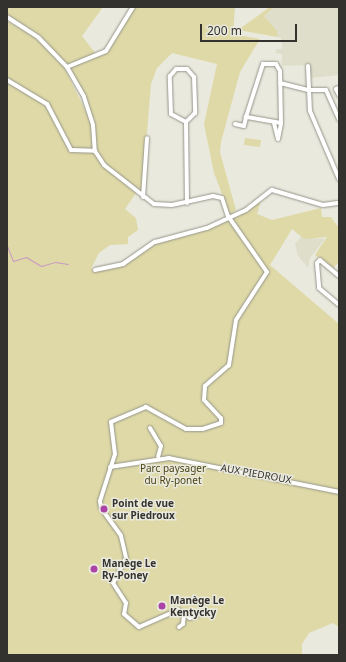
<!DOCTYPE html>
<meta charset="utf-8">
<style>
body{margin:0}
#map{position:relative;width:346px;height:662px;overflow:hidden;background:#eae9de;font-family:"Noto Sans",sans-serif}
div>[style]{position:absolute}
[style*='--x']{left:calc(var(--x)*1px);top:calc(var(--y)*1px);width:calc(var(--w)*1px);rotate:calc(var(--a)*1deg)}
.built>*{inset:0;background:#dfdecb}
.green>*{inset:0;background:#ded9a6}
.stream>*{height:1px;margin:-0.5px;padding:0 0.5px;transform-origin:0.5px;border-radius:0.5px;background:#c898c3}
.roads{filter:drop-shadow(0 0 1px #96958b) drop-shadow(0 0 1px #96958b)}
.minor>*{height:4px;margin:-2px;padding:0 2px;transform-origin:2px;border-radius:2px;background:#fff}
.dots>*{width:11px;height:11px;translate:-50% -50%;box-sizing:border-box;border:2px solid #eae9de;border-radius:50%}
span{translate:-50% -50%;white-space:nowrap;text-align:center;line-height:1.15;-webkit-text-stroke:3px #eae9de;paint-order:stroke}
.park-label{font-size:10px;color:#494414}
.street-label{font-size:10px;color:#33322e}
.poi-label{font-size:10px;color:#33322e;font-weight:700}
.left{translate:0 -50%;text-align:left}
.frame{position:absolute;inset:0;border:8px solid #33322e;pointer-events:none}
.scale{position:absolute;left:200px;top:24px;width:97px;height:18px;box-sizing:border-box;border:2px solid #33322e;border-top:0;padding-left:5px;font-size:12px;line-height:14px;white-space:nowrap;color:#33322e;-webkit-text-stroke:3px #eae9de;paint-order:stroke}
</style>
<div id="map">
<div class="built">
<div style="clip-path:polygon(274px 7px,339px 7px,339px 75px,311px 78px,309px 65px,282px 66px,282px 54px,276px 53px,276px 49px,282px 49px,281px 38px,277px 37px,276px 31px,264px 16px)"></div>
<div style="clip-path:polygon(301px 237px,325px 239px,310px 258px,308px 268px,298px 256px,295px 244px)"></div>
</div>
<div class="green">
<div style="clip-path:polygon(7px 7px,103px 7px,82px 36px,96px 54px,67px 65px,38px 34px,8px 16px)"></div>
<div style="clip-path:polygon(135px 7px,235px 7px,233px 34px,260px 39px,240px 72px,221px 142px,220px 152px,236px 210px,230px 215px,214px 173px,204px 124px,217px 64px,172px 53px,157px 68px,151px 84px,142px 194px,115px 176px,136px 193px,125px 209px,136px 218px,138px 230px,128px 237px,128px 244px,110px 245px,99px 253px,91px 269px,104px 269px,133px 258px,146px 246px,207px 228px,261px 201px,257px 214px,272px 220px,321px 208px,322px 217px,331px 217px,339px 228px,339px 262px,333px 268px,315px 255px,327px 237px,304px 239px,292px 229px,270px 265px,339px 324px,339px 627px,333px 623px,309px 633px,302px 644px,302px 655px,7px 655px,7px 21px,37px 38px,62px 63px,90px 120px,97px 144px,85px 97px,70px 68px,107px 52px)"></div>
<div style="clip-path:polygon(270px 7px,274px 7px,264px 16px,277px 31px,277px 37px,238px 30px)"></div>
<div style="clip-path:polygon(245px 138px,261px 140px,260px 147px,244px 145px)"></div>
</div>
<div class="stream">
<div style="--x:7;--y:246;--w:16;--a:68"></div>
<div style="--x:13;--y:261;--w:14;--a:-17"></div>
<div style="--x:26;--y:257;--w:17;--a:31"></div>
<div style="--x:41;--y:266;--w:15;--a:-16"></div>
<div style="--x:55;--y:262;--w:13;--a:9"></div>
<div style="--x:88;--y:655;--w:4;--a:0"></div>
</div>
<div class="roads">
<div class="minor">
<div style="--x:7;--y:17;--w:38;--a:33"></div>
<div style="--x:39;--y:38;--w:40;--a:46"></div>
<div style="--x:67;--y:67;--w:34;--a:60"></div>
<div style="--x:84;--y:97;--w:29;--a:72"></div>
<div style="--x:93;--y:125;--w:26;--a:86"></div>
<div style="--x:263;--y:64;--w:13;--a:0"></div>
<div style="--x:276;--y:64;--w:8;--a:60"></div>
<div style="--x:280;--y:71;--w:52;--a:88.9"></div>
<div style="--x:281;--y:123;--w:36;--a:-170"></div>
<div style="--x:246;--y:117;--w:56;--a:-72.2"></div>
<div style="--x:308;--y:66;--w:45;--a:87.5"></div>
<div style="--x:310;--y:111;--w:74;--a:66.9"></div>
<div style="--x:67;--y:67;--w:42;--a:-22.3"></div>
<div style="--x:106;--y:51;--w:52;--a:-58.5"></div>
<div style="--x:7;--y:80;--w:47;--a:31"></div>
<div style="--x:47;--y:104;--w:52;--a:62.4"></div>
<div style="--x:71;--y:150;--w:24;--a:2"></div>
<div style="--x:280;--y:83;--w:29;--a:14"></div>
<div style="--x:308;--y:90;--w:18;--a:0"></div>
<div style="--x:326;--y:90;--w:32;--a:66"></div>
<div style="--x:339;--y:88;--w:3;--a:162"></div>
<div style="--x:336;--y:89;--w:7;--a:63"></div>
<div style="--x:186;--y:122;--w:17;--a:-152"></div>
<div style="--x:171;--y:114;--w:38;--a:-92"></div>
<div style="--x:170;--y:76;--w:9;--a:-49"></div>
<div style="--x:176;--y:69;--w:11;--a:0"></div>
<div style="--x:187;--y:69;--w:11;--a:49"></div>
<div style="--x:194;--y:77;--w:36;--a:88"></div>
<div style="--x:195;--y:113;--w:13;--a:135"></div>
<div style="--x:186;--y:122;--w:81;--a:89.3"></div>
<div style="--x:274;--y:123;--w:16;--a:76"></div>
<div style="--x:278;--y:139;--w:16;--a:-79"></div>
<div style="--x:235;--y:124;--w:9;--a:13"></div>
<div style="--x:244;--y:126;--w:9;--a:-77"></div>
<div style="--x:95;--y:151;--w:17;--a:57"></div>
<div style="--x:104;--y:165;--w:63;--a:38"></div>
<div style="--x:154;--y:204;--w:18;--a:3"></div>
<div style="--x:172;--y:205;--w:42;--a:-12.4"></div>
<div style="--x:213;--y:196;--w:9;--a:13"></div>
<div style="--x:222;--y:198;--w:19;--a:72"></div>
<div style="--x:228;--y:216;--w:68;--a:55.1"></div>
<div style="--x:267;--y:272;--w:57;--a:122.9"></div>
<div style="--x:236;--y:320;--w:46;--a:98.8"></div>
<div style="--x:229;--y:365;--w:32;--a:139"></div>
<div style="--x:205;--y:386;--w:14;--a:94"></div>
<div style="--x:204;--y:400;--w:25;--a:47"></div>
<div style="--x:221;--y:418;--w:5;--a:90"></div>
<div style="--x:221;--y:423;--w:19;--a:162"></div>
<div style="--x:203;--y:429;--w:17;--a:180"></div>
<div style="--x:186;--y:429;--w:46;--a:-151.2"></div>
<div style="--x:146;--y:407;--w:38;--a:157"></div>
<div style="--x:111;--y:422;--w:32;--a:83"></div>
<div style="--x:115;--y:454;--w:49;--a:107.7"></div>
<div style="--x:100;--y:501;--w:7;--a:82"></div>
<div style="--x:101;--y:508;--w:34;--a:54"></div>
<div style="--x:121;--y:536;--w:23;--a:77"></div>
<div style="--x:126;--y:558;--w:28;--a:117"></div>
<div style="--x:113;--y:583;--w:24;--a:57"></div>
<div style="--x:126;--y:603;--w:11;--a:100"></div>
<div style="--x:124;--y:614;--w:20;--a:41"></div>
<div style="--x:139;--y:627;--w:43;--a:-23.6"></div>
<div style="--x:178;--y:610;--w:14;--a:34"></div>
<div style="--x:190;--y:618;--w:8;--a:-23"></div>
<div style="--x:143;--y:197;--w:59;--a:-86.1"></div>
<div style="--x:95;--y:270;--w:29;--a:-12"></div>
<div style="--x:123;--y:264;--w:39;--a:-35"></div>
<div style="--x:155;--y:242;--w:54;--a:-15.1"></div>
<div style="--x:207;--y:228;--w:43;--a:-24.8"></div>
<div style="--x:246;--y:210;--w:33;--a:-38"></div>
<div style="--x:272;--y:190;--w:53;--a:16.4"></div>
<div style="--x:323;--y:205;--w:15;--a:-8"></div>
<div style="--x:339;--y:276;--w:25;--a:-140"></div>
<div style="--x:320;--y:260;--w:4;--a:135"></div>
<div style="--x:317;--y:263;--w:25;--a:85"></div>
<div style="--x:319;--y:288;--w:26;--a:40"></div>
<div style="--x:150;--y:428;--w:21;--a:59"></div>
<div style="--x:161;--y:446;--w:11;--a:105"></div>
<div style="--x:110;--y:467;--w:60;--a:-8.7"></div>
<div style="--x:169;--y:458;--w:173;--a:11.3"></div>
<div style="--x:179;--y:627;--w:5;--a:-37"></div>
<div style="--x:183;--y:624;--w:10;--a:-84"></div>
</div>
</div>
<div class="dots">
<div style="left:104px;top:509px;background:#ab42a5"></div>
<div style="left:94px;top:569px;background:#ab42a5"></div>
<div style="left:162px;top:606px;background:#ab42a5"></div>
</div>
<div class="park-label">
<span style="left:173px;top:474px">Parc paysager<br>du Ry-ponet</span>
</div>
<div class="street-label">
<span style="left:256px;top:474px;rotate:10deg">AUX PIEDROUX</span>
</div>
<div class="poi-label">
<span class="left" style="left:112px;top:509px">Point de vue<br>sur Piedroux</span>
<span class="left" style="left:102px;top:569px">Manège Le<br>Ry-Poney</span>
<span class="left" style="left:170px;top:606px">Manège Le<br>Kentycky</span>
</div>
<div class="frame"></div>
<div class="scale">200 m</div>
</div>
